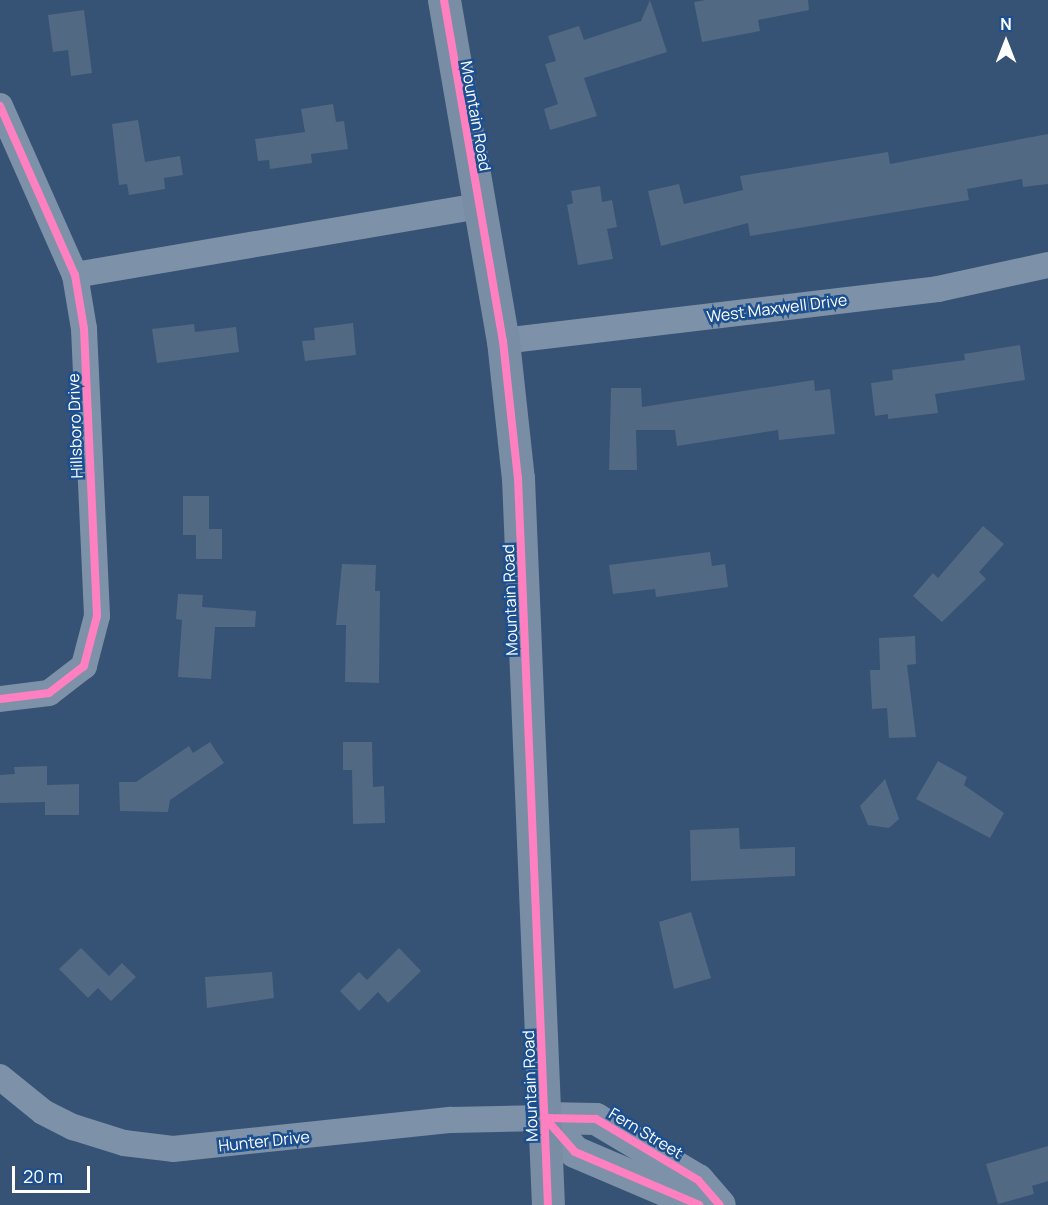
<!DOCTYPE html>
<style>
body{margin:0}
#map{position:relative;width:1048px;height:1205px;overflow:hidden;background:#365274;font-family:Manrope,sans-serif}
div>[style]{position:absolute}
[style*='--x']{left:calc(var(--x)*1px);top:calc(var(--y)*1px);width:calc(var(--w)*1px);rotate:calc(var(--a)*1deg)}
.building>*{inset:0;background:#526984}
.minor>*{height:26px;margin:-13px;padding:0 13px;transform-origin:13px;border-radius:13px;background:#7d92a8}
.tertiary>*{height:32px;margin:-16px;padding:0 16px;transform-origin:16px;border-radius:16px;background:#7d92a8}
.secondary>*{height:33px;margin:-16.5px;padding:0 16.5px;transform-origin:16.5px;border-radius:16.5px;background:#798da4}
.cycleway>*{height:8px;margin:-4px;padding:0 4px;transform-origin:4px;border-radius:4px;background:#ff80c0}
span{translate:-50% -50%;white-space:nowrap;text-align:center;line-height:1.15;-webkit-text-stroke:5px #1b4f8f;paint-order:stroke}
.street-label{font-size:16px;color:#fff}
.north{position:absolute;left:976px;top:12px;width:60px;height:60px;-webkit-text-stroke:4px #1b4f8f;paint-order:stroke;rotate:0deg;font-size:16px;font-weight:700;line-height:24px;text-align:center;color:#fff}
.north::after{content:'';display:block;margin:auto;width:21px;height:27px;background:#fff;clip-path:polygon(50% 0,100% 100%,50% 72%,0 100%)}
.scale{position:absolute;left:12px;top:1166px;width:78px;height:27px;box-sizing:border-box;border:3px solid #fff;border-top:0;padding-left:8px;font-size:18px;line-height:21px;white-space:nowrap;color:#fff;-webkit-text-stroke:4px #1b4f8f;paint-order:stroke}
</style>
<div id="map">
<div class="building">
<div style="clip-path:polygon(650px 0,667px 52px,584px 78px,597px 116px,550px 130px,544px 109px,558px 104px,545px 64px,556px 61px,548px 36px,579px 26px,584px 40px,641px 21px)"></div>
<div style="clip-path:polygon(706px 0,808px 0,809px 10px,758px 20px,760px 31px,702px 42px,694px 2px)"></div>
<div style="clip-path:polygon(84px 10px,92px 73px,71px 76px,68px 50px,53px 52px,48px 15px)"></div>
<div style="clip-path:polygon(333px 104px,336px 122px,344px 121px,348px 149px,311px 154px,312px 163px,270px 169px,269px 160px,258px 161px,255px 139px,305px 132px,301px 109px)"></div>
<div style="clip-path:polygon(138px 120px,145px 162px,180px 156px,183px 175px,164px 178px,165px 189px,129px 195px,127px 184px,119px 185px,112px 124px)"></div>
<div style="clip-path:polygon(1048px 134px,1048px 184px,1023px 187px,1022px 179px,967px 189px,969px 200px,750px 236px,748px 223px,661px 246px,648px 191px,679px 184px,684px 204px,743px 190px,740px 176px,888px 152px,890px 164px)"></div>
<div style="clip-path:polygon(600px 186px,602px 202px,612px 200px,617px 227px,607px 229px,613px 259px,578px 265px,567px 205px,573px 203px,571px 191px)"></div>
<div style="clip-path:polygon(353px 323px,356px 355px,305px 361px,302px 341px,315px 340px,314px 328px)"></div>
<div style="clip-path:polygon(194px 324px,195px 332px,236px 327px,239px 352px,157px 363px,152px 329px)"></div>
<div style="clip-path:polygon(1020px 345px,1025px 380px,935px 394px,938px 413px,888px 419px,888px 414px,875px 416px,871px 383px,893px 380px,892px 370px,965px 360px,964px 354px)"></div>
<div style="clip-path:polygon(814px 380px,815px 391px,830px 389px,835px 434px,779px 440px,778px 430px,677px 446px,675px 430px,636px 430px,637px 470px,609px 470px,611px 388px,641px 388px,642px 407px)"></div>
<div style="clip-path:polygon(183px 496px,209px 496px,209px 529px,222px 529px,222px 559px,196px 559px,196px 535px,183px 535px)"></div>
<div style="clip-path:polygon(983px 526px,1004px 544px,979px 572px,986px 579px,942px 622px,913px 596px,933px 573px,938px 578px)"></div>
<div style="clip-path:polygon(710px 552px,712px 566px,725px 564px,728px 587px,656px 597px,655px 589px,613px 594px,609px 565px)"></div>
<div style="clip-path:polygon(342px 564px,376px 565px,375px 591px,380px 591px,379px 683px,345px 682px,346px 625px,336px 625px)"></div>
<div style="clip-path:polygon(178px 594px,203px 595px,202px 607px,256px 611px,255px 627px,215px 627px,211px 679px,178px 677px,182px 620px,176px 619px)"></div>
<div style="clip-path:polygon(915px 636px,916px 664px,907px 665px,916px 737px,889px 738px,887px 708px,872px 709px,870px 670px,880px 670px,879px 638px)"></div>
<div style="clip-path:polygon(210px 742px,224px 763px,170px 800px,168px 812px,120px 811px,119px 782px,136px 782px,189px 746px,193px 753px)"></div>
<div style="clip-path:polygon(343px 742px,372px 742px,373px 787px,384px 786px,385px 823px,353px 824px,352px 770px,343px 770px)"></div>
<div style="clip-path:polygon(938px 761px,967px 777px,964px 785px,1004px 813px,990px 838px,916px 799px)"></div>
<div style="clip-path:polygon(47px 766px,47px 785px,79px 784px,79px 815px,45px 815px,45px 802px,0 803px,0 775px,15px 774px,14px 767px)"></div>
<div style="clip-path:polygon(885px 779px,899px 819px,889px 828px,868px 825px,860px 806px)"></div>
<div style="clip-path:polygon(739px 828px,740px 849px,795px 847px,795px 876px,691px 881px,690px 830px)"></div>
<div style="clip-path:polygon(691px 912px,711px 978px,674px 989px,659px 922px)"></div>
<div style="clip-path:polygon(81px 948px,109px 976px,122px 963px,136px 977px,111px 1001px,98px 988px,88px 998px,59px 969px)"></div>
<div style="clip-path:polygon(399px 948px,421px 971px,388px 1003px,378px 992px,359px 1011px,340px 991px,359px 972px,367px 980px)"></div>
<div style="clip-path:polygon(272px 972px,274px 998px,207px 1008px,205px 977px)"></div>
<div style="clip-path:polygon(1048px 1146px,1048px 1181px,1032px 1186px,1034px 1194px,998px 1204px,986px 1164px)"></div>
</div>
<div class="minor">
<div style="--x:0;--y:106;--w:185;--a:66.1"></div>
<div style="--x:75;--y:275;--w:55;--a:80.5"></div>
<div style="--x:84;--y:329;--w:287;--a:87.4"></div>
<div style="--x:97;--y:616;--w:52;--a:104.6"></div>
<div style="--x:84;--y:666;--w:44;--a:142.4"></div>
<div style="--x:49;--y:693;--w:49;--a:173"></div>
<div style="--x:75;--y:275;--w:409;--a:-9.7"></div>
<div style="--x:503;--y:341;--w:438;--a:-6.8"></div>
<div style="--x:938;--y:289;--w:113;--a:-12.3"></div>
<div style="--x:0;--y:1077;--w:55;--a:39.1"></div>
<div style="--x:43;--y:1112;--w:34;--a:27"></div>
<div style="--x:73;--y:1127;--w:53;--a:17.4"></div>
<div style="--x:124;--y:1143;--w:49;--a:7"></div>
<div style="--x:173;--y:1149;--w:280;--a:-6"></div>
<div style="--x:451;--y:1120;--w:94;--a:-1.2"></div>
</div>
<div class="tertiary">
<div style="--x:545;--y:1118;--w:51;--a:1.1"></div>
<div style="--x:596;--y:1119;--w:119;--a:30.9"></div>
<div style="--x:698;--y:1180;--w:33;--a:49"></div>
<div style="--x:545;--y:1118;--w:45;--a:48.6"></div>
<div style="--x:575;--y:1152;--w:135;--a:23.1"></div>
</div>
<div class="secondary">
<div style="--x:444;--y:0;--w:346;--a:80.2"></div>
<div style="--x:503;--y:341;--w:138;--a:83.8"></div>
<div style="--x:518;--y:478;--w:728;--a:87.64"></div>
</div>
<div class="cycleway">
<div style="--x:444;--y:0;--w:346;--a:80.2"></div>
<div style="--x:503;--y:341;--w:138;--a:83.8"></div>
<div style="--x:518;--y:478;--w:728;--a:87.64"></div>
<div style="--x:0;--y:106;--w:185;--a:66.1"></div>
<div style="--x:75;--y:275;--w:55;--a:80.5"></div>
<div style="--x:84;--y:329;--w:287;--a:87.4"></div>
<div style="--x:97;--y:616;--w:52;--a:104.6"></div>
<div style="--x:84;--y:666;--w:44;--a:142.4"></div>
<div style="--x:49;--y:693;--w:49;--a:173"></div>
<div style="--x:545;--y:1118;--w:51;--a:1.1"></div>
<div style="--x:596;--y:1119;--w:119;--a:30.9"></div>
<div style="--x:698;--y:1180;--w:33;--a:49"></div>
<div style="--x:545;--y:1118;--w:45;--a:48.6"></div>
<div style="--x:575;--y:1152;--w:135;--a:23.1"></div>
</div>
<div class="street-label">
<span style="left:476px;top:116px;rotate:80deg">Mountain Road</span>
<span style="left:777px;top:308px;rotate:-7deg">West Maxwell Drive</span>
<span style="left:75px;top:426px;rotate:-92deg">Hillsboro Drive</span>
<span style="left:510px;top:600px;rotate:-92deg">Mountain Road</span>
<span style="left:530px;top:1086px;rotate:-92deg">Mountain Road</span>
<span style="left:646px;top:1133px;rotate:31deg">Fern Street</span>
<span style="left:264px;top:1141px;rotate:-6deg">Hunter Drive</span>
</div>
<div class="north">N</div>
<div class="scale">20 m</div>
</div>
